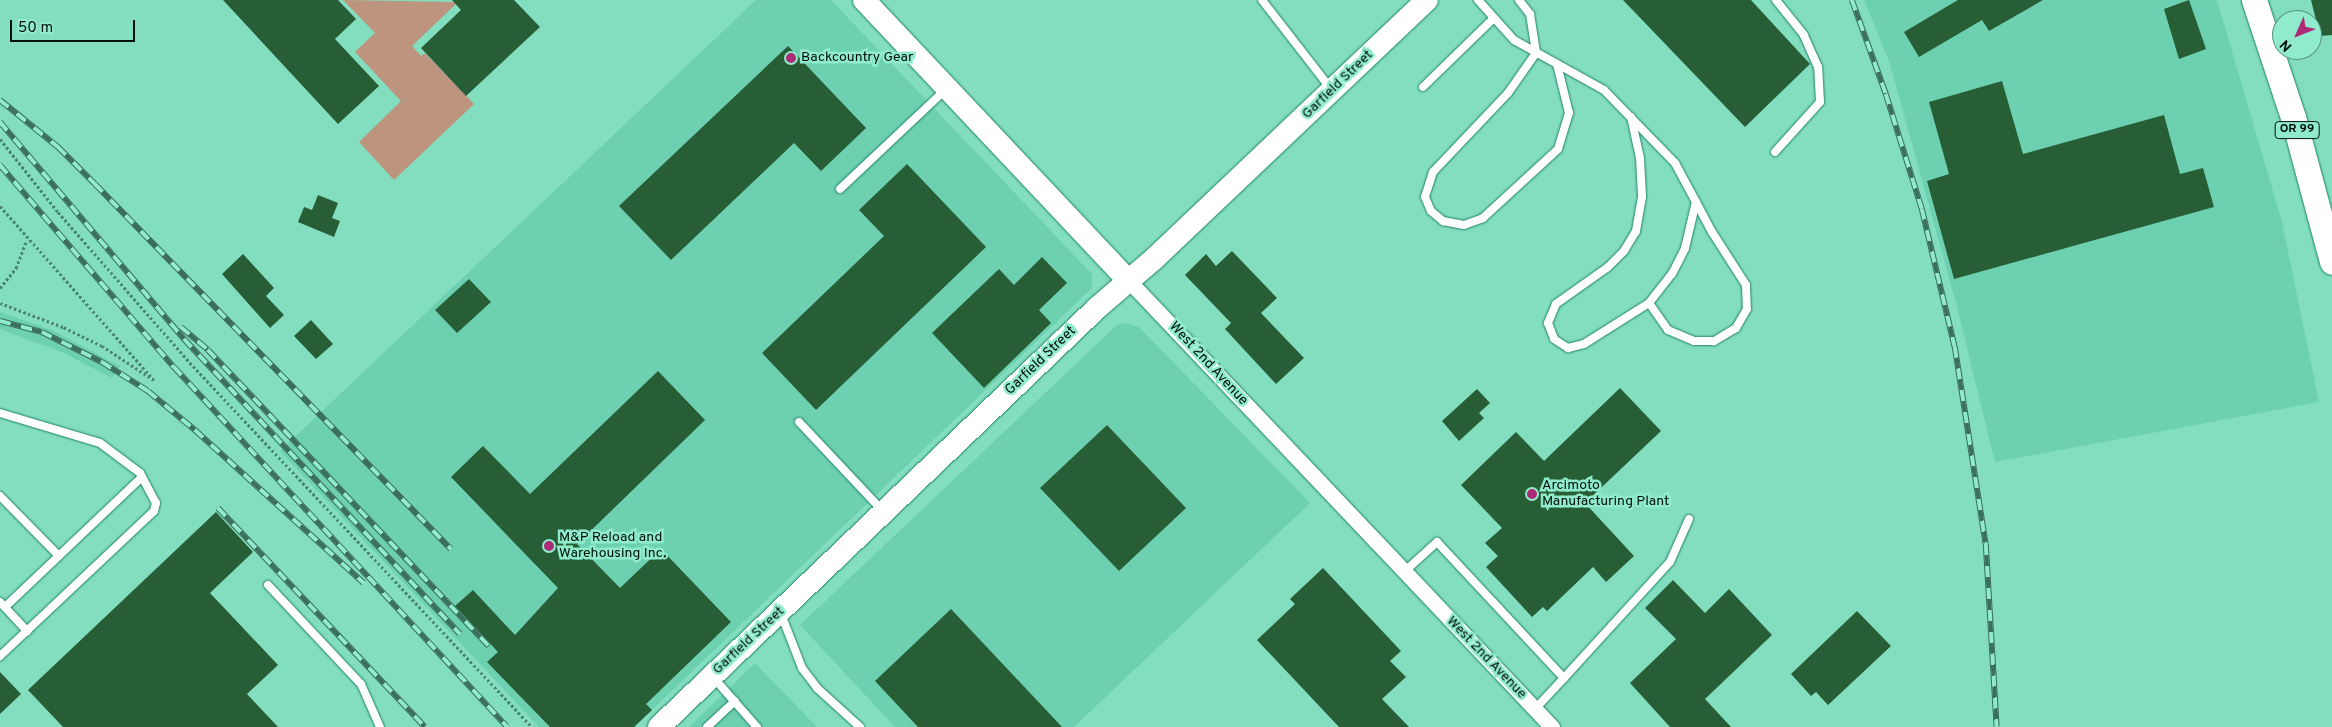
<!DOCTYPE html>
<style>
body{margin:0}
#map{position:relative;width:2332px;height:727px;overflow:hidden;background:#83debf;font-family:Overpass,sans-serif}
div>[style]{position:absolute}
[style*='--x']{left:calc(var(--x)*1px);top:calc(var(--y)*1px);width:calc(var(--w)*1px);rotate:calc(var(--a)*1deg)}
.built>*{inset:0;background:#6dd0b0}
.green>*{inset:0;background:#bd947d}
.building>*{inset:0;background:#275e36}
.path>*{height:3px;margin-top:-1.5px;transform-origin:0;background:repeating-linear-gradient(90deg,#4a8570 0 2.5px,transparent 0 5px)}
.roads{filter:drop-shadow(0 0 1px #218469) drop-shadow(0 0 1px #218469)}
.lane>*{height:8px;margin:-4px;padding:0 4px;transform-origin:4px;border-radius:4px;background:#fff}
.street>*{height:15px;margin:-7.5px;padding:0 7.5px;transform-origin:7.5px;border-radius:7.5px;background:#fff}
.secondary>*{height:22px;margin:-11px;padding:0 11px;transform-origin:11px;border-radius:11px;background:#fff}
.primary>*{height:25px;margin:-12.5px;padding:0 12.5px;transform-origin:12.5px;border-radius:12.5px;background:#fff}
.rail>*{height:5.5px;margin-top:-2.75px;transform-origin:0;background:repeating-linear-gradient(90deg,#90ebcc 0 11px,#3c6e5d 0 22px);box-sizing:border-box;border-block:1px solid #3c6e5d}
.dots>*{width:14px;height:14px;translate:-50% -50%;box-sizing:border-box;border:2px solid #90ebcc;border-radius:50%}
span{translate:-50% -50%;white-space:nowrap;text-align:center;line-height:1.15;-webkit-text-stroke:5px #90ebcc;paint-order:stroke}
.shield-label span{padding:1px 4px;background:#90ebcc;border:1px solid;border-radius:4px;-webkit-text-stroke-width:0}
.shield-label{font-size:12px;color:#00100a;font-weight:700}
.poi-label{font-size:14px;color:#00100a}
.left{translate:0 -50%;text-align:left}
.street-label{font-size:14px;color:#00100a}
.north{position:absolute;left:2272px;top:10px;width:50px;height:50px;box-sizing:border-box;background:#90ebcc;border:1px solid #56937e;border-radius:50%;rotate:226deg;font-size:14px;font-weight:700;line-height:20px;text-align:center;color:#00100a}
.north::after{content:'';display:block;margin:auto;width:18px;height:22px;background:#ad2b76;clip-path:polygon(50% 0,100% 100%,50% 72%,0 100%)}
.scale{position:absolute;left:10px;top:20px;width:125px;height:22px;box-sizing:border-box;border:2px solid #00100a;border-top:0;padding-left:6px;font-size:15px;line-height:18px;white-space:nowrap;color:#00100a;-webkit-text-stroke:4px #90ebcc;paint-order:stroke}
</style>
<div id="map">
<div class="built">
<div style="clip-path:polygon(756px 0,831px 0,1092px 274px,1092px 288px,634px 727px,539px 727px,280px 451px)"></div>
<div style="clip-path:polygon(1864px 0,2217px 0,2282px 222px,2319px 402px,1995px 462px,1955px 299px,1889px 61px)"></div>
<div style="clip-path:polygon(0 312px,52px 330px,120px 366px,112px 378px,64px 353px,0 329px)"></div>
<div style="clip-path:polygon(1126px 323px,1139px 327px,1310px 503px,1074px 727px,895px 727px,800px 625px,1117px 325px)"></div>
<div style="clip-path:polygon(755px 663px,817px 727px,689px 727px)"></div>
</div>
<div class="green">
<div style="clip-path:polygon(343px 0,458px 2px,412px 46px,421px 56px,425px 53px,474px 104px,394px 180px,359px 142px,401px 101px,355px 52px,375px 33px)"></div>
</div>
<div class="building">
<div style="clip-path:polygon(223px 0,338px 0,356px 19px,335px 39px,379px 86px,338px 124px)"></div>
<div style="clip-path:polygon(452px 0,514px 0,540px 27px,466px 96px,421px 48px,461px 10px)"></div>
<div style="clip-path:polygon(1623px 0,1751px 0,1810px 64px,1745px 127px)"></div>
<div style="clip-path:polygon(1958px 0,2043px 0,1989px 31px,1982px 20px,1919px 57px,1904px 32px)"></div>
<div style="clip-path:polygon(2189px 0,2206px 49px,2179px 59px,2164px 9px)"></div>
<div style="clip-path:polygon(2311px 0,2332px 0,2332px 35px,2320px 36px)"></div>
<div style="clip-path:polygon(788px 46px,866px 128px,821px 171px,794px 143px,671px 260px,619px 206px)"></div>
<div style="clip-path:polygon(2002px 81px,2023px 154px,2164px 115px,2180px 174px,2203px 168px,2214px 207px,1954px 279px,1927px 181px,1949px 174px,1929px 102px)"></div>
<div style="clip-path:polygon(907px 164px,986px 247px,816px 410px,762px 353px,884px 236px,859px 210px)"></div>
<div style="clip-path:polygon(318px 195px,338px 203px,332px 218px,340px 221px,334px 237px,298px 222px,304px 207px,312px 210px)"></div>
<div style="clip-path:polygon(1232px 251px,1277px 298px,1261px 313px,1304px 358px,1276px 384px,1225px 329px,1231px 323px,1185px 275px,1206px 254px,1216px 266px)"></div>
<div style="clip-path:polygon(243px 254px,274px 288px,266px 296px,284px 315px,270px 328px,222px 274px)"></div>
<div style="clip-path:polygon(1042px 257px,1067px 283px,1039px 310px,1051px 323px,984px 388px,932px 333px,999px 269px,1014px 285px)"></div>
<div style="clip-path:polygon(469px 279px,491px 302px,457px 333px,435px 310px)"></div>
<div style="clip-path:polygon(311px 320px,333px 344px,316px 359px,294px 336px)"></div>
<div style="clip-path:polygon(658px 371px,705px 420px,577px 544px,620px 588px,661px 549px,731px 622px,646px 704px,652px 710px,634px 727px,550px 727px,487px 662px,498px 652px,455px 606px,473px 590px,515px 635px,558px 588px,451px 477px,483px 446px,530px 494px)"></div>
<div style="clip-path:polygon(1620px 388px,1661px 431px,1585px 503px,1634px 556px,1606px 582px,1593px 567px,1547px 611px,1543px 607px,1532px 617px,1486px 567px,1498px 556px,1485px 543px,1502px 528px,1461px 485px,1516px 432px,1544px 461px)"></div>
<div style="clip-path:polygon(1477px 389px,1490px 403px,1479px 413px,1484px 418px,1459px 441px,1442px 421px)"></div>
<div style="clip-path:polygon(1107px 425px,1186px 508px,1119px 571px,1040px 488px)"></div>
<div style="clip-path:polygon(216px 512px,253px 552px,210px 593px,278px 665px,247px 694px,278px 727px,63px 727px,28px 690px)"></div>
<div style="clip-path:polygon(1323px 568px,1401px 651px,1390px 661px,1406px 677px,1382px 699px,1409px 727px,1339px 727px,1257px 640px,1295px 604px,1290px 599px)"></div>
<div style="clip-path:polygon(1673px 580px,1705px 613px,1729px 589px,1772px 635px,1705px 699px,1731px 727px,1670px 727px,1630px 683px,1676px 639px,1645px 608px)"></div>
<div style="clip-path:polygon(951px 609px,1062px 727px,918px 727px,875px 681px)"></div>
<div style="clip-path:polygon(1857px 611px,1891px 646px,1828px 705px,1816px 692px,1811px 696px,1791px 674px)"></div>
<div style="clip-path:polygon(0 672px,21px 694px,0 714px)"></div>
</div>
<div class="path">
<div style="--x:0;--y:139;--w:93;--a:51.5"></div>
<div style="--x:58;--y:212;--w:205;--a:48.8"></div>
<div style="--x:193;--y:366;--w:495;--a:46.8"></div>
<div style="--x:0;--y:206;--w:232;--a:48.5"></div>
<div style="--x:154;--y:380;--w:62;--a:-146.8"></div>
<div style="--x:102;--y:346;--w:43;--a:-154"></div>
<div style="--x:63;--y:327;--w:67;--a:-159.1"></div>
<div style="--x:0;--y:288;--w:26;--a:-51"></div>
<div style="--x:16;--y:268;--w:30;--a:-69"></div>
</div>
<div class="roads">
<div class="lane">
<div style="--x:1262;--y:0;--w:113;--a:52.2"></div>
<div style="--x:1478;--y:0;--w:54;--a:48"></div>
<div style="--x:1514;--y:40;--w:103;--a:29.1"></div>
<div style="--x:1604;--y:90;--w:102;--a:45.8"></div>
<div style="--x:1675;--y:163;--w:44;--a:61.7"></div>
<div style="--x:1696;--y:202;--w:34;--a:62"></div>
<div style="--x:1712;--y:232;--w:63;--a:57.3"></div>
<div style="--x:1746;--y:285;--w:24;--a:88"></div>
<div style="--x:1747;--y:309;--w:22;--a:120"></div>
<div style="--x:1736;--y:328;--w:26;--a:149"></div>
<div style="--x:1714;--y:341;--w:20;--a:180"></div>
<div style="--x:1694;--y:341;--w:28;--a:-157"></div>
<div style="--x:1668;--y:330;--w:33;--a:-125"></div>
<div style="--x:1649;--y:303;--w:37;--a:-52"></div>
<div style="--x:1672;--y:274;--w:29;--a:-63"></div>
<div style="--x:1685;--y:248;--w:47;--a:-76.6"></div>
<div style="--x:1519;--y:0;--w:18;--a:52"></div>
<div style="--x:1530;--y:14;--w:39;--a:81"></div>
<div style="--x:1536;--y:53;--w:49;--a:125"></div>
<div style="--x:1508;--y:93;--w:109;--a:133.5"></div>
<div style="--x:1433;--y:172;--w:26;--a:108"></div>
<div style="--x:1425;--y:197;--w:15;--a:67"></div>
<div style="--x:1431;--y:211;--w:16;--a:40"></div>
<div style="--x:1443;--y:221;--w:21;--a:11"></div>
<div style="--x:1464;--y:225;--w:20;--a:-20"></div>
<div style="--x:1483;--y:218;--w:102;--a:-42.6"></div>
<div style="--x:1558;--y:149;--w:38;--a:-73"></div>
<div style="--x:1569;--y:113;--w:50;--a:-103.8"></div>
<div style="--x:1423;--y:87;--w:98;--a:-44.2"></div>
<div style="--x:1631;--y:117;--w:42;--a:77.6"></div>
<div style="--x:1640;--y:158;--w:39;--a:87"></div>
<div style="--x:1642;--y:197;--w:35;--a:100"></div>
<div style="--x:1636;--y:231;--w:23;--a:121"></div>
<div style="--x:1624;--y:251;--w:23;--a:135"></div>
<div style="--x:1608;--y:267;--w:64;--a:144.6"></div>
<div style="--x:1556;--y:304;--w:21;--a:113"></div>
<div style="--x:1548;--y:323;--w:17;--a:69"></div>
<div style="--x:1554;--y:339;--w:17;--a:33"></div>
<div style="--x:1568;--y:348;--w:16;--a:-14"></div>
<div style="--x:1584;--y:344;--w:77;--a:-32.2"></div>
<div style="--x:1775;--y:152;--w:67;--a:-48"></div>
<div style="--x:1820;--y:102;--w:35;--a:-93"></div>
<div style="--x:1818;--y:67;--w:35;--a:-114"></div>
<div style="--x:1804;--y:35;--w:45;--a:-128.7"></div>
<div style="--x:840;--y:189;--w:146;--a:-43.3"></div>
<div style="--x:0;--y:413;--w:104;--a:16.7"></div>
<div style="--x:100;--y:443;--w:50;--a:36.9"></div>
<div style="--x:140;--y:473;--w:34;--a:62"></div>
<div style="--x:156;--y:503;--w:8;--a:104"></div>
<div style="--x:154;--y:511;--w:212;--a:136.7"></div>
<div style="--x:799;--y:422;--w:121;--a:46.7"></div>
<div style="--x:0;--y:496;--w:84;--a:45.5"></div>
<div style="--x:1404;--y:572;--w:45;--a:-42.3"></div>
<div style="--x:1437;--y:542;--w:186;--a:47"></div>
<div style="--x:1564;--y:678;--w:42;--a:133.1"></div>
<div style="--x:268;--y:585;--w:136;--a:46.8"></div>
<div style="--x:361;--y:684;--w:47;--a:66.2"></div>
<div style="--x:0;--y:602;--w:40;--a:47"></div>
<div style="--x:5;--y:607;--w:189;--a:-43.5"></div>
<div style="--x:781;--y:614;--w:58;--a:68.7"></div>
<div style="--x:802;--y:668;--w:25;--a:53"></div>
<div style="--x:817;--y:688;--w:58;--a:42.2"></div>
<div style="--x:713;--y:677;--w:67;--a:48.7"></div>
<div style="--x:1564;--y:678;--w:157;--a:-47.6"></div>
<div style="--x:1670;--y:562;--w:47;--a:-66.2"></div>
<div style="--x:707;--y:727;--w:38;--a:-43"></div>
</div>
<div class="street">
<div style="--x:1129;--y:281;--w:615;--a:46.52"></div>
</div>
<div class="secondary">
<div style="--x:864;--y:0;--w:386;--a:46.7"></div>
<div style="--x:659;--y:727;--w:606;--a:-43.73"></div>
<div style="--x:1097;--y:308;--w:75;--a:-40.7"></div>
<div style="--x:1154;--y:259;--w:376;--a:-43.5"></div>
</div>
<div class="primary">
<div style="--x:2254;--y:0;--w:123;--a:71.6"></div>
<div style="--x:2293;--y:117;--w:150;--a:74.9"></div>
</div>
</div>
<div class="rail">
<div style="--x:1852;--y:0;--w:100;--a:70.1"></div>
<div style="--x:1886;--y:94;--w:121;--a:72.6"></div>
<div style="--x:1922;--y:209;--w:142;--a:76.6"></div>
<div style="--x:1955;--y:347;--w:199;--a:81.1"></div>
<div style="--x:1986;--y:544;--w:183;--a:86.6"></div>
<div style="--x:0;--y:100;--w:75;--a:39"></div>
<div style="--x:58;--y:147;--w:52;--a:45"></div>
<div style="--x:95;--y:184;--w:510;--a:45.72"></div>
<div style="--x:0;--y:122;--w:285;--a:49.7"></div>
<div style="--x:184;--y:339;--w:404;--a:46.9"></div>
<div style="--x:0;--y:165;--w:267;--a:49.3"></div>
<div style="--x:174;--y:367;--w:490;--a:47.2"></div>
<div style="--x:0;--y:321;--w:43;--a:14.7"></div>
<div style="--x:42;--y:332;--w:67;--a:26.6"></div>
<div style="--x:102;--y:362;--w:54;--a:32.2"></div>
<div style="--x:148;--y:391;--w:61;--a:39.7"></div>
<div style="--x:195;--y:430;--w:228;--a:42.2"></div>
<div style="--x:181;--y:327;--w:35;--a:40"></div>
<div style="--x:208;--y:350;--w:408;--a:46.5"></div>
<div style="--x:218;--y:508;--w:301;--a:46.6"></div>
</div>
<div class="dots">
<div style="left:791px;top:58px;background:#ad2b76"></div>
<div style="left:1532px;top:494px;background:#ad2b76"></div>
<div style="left:549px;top:546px;background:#ad2b76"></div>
</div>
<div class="shield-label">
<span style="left:2297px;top:130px">OR 99</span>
</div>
<div class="poi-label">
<span class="left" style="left:801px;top:58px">Backcountry Gear</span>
<span class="left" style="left:1542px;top:494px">Arcimoto<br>Manufacturing Plant</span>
<span class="left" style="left:559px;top:546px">M&amp;P Reload and<br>Warehousing Inc.</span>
</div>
<div class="street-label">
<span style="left:1338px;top:85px;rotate:-44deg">Garfield Street</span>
<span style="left:1041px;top:361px;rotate:-44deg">Garfield Street</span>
<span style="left:1208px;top:364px;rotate:47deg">West 2nd Avenue</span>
<span style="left:749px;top:641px;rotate:-43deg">Garfield Street</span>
<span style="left:1486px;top:658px;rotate:46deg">West 2nd Avenue</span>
</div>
<div class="north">N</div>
<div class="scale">50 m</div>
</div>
